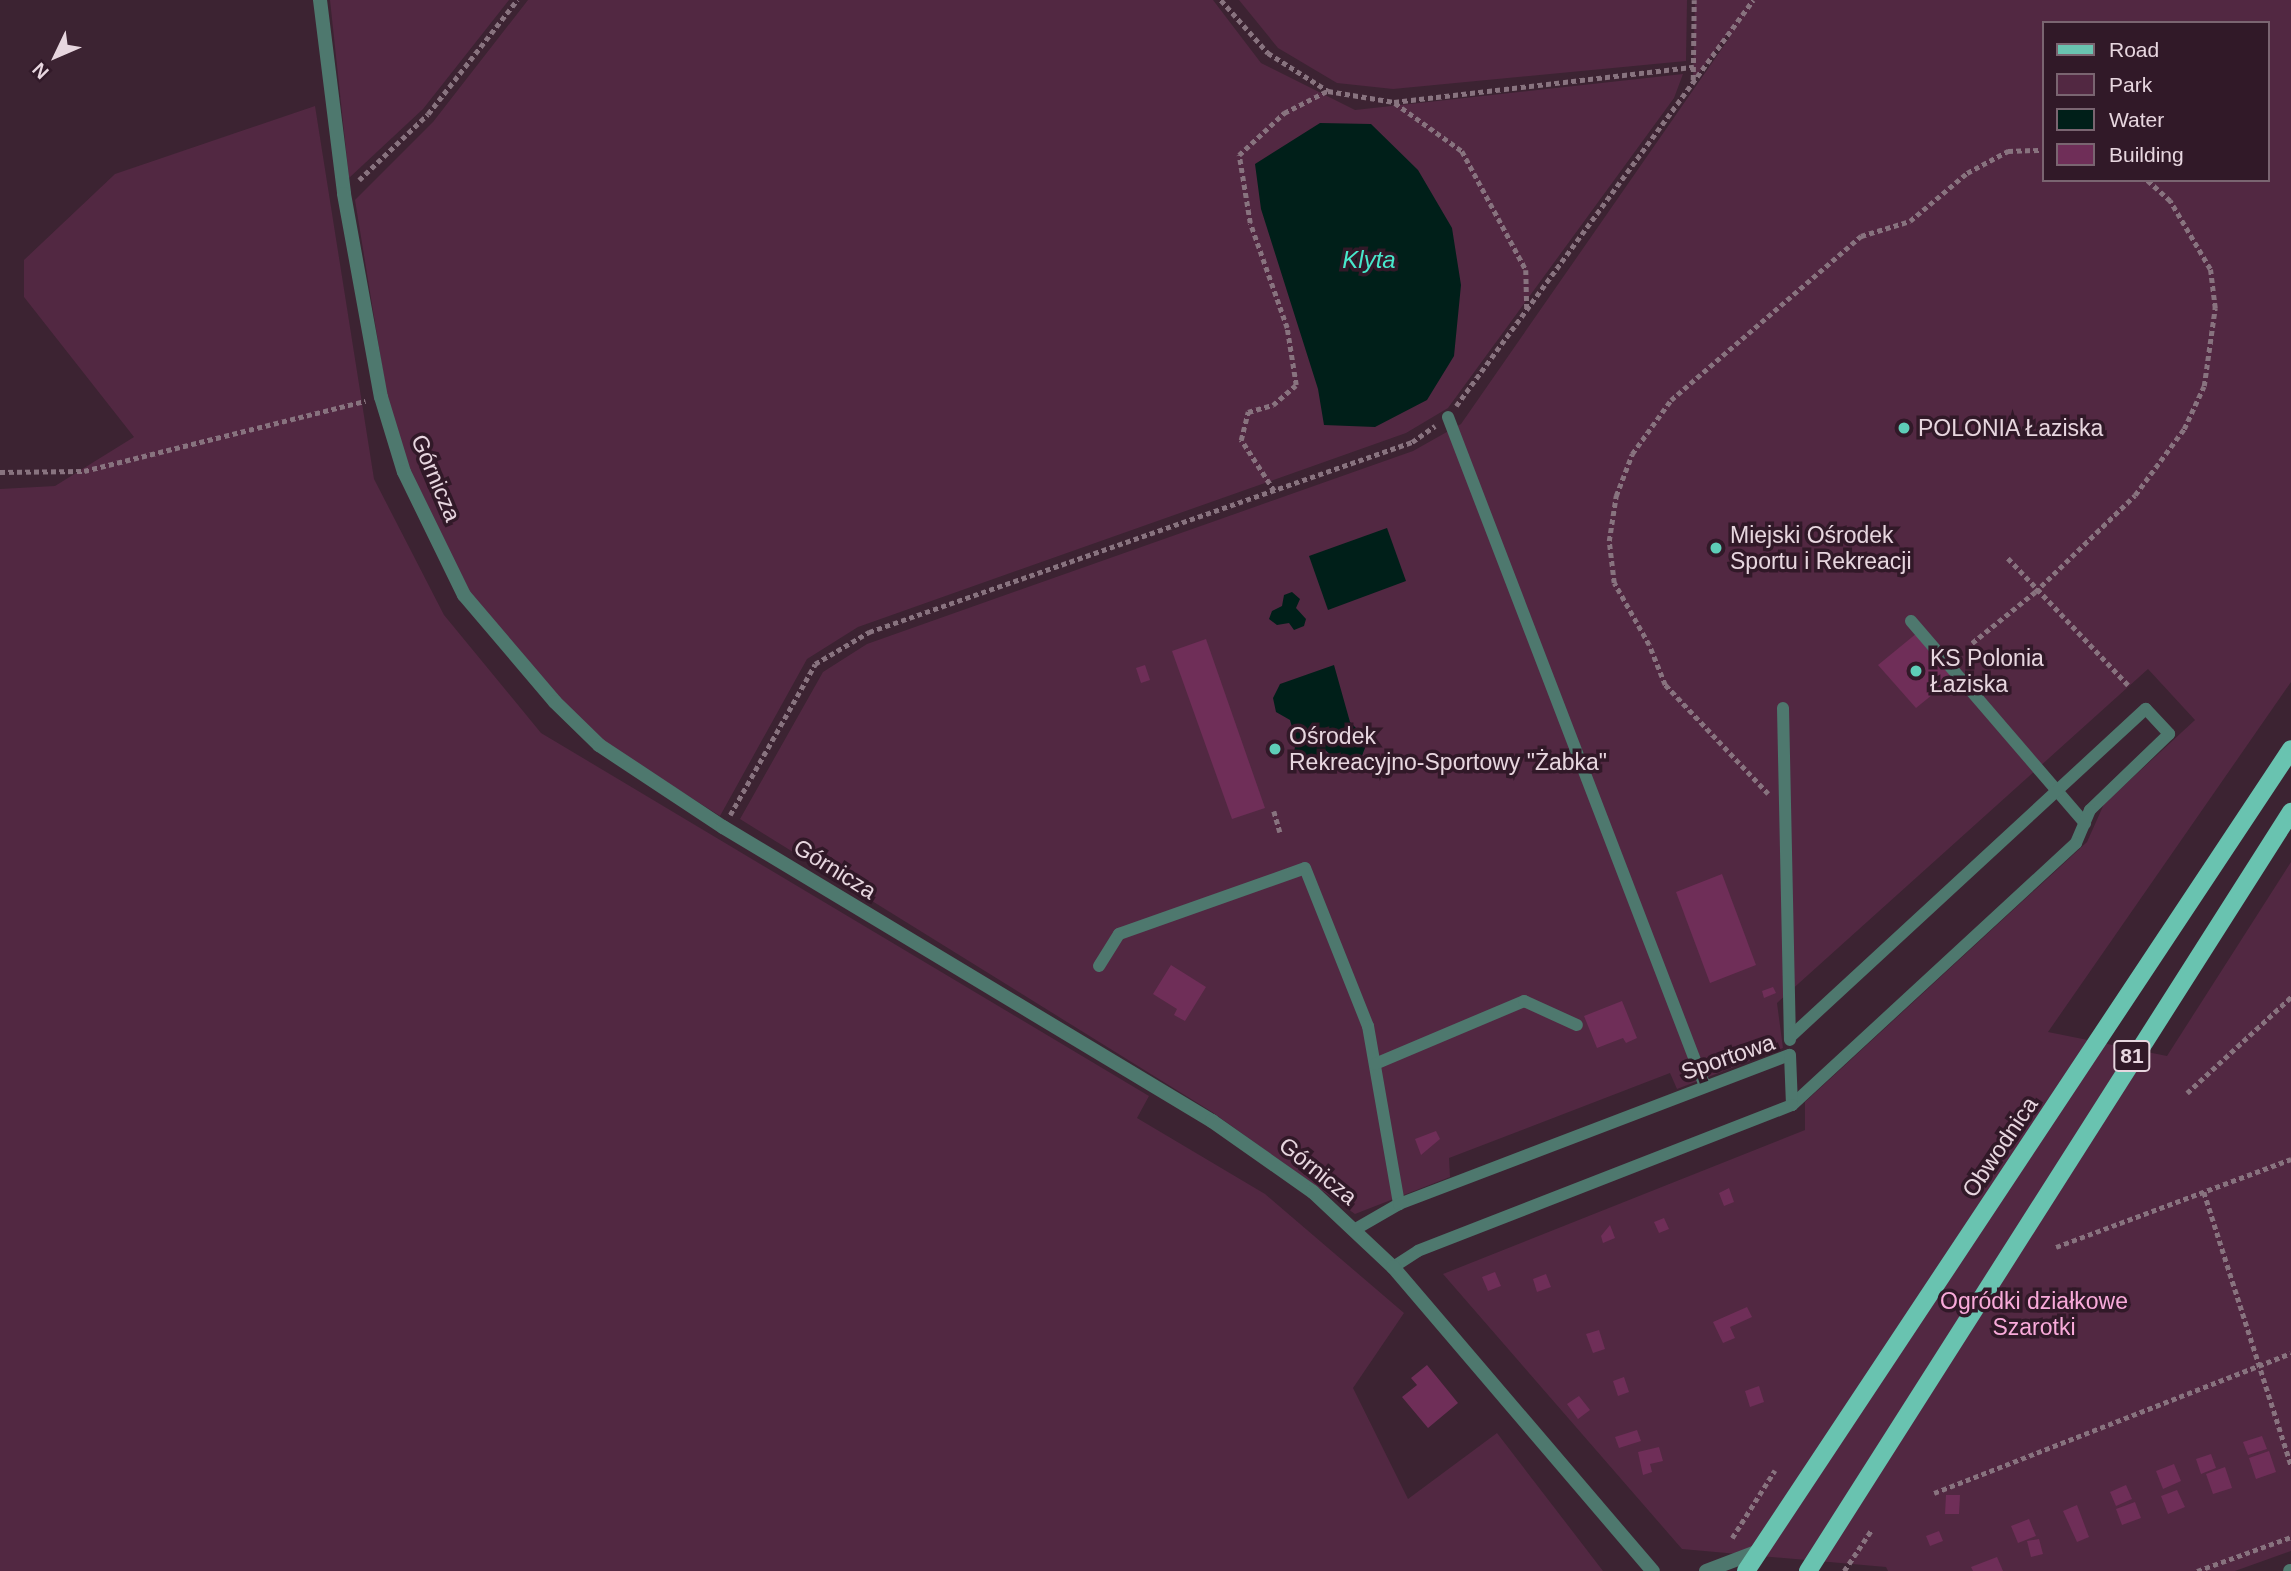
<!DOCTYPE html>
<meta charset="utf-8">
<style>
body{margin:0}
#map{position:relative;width:2291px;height:1571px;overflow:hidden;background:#3c2332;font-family:Helvetica,sans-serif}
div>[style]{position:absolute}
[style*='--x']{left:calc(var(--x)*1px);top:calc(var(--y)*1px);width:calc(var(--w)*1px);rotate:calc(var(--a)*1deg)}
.green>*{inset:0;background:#522842}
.water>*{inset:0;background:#001f19}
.building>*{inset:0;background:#6f2e58}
.path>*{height:4.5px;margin-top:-2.25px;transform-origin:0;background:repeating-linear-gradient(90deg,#88737f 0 5px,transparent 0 8.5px)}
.lane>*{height:12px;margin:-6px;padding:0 6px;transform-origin:6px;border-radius:6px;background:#4e786e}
.street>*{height:14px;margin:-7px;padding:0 7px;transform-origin:7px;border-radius:7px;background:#4e786e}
.primary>*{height:18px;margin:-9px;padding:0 9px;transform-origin:9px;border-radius:9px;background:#69c3b0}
.dots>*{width:19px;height:19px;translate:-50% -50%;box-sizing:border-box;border:4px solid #311928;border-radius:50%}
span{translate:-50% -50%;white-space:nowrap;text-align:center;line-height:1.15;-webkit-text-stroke:7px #311928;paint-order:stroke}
.shield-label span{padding:2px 5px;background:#311928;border:2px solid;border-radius:5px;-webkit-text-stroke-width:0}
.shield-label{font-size:21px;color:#e7d6df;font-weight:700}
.poi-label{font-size:23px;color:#e7d6df}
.left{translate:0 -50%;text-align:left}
.street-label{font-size:23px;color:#e7d6df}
.park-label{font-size:23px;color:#f9aada}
.water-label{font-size:24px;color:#47e8cb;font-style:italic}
.legend{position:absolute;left:2042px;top:21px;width:228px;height:161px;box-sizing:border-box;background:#311928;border:2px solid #7a6571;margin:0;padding:9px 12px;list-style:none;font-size:21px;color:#e7d6df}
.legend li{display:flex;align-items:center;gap:14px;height:35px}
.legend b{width:35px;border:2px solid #7a6571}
.north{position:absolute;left:21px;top:21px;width:70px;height:70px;-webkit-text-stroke:5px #311928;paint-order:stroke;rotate:226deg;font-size:19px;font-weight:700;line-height:28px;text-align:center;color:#e7d6df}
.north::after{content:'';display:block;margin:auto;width:24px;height:32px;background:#e7d6df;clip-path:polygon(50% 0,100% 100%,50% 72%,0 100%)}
</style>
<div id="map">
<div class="green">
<div style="clip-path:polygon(330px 0,509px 0,423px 109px,349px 178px)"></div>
<div style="clip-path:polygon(528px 0,1213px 0,1261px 63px,1355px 110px,1683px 74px,1674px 98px,1448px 408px,1406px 433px,858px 627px,807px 659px,720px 816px,559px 714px,466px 600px,399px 470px,355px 200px,433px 122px)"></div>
<div style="clip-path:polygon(1239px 0,1687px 0,1686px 61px,1393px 89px,1337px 83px,1278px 48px)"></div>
<div style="clip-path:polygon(evenodd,1695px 0,2291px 0,2291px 682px,2048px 1032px,2167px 1056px,2291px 862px,2291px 1551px,2235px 1571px,1888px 1571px,1886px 1567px,1682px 1549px,1443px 1274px,1805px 1130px,1805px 1102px,2087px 842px,2104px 804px,2195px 720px,2148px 669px,1777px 1003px,1783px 1048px,1677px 1089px,1670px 1073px,1449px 1158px,1450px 1177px,1355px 1214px,1212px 1112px,740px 819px,823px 672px,867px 644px,1413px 451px,1461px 424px,1730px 37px,1729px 32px,1693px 81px,1695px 0,2044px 23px,2268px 23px,2268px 180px,2044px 180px,2044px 23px)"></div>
<div style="clip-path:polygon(315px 106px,374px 479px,444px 615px,541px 733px,1149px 1096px,1137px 1118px,1265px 1194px,1404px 1313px,1353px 1388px,1408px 1499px,1497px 1433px,1603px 1571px,0 1571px,0 489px,55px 486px,134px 437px,24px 297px,24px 260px,115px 174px)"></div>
</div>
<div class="water">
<div style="clip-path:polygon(1320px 123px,1371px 124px,1418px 170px,1452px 228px,1461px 285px,1454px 356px,1427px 400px,1375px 427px,1324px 425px,1318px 389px,1261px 209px,1255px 164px)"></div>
<div style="clip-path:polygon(1387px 528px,1406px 581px,1328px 610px,1309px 556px)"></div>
<div style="clip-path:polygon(1292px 592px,1300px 599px,1296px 608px,1306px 619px,1304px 626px,1294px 630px,1289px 623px,1277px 625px,1269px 619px,1272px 611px,1282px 606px,1284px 595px)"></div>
<div style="clip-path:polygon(1334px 665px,1350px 722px,1359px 731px,1365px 748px,1360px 761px,1345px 767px,1324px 749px,1316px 761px,1305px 765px,1293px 758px,1296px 741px,1290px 720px,1276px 712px,1273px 698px,1280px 684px)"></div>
</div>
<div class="building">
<div style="clip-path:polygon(1917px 633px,1954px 677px,1916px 708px,1878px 665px)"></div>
<div style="clip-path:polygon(1206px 639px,1265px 808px,1232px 819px,1172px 651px)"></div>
<div style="clip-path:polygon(1145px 665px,1150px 680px,1141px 683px,1136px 668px)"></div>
<div style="clip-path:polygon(1722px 874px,1756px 965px,1710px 983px,1676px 892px)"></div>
<div style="clip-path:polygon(1171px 965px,1206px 987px,1185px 1021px,1174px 1015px,1177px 1009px,1153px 994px)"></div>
<div style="clip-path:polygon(1773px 987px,1776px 993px,1764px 998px,1762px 991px)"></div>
<div style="clip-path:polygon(1622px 1001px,1637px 1038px,1626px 1043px,1623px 1038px,1597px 1048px,1584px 1016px)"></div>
<div style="clip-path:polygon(1436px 1131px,1440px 1139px,1421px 1155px,1415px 1139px)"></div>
<div style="clip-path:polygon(1729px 1188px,1734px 1202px,1724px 1206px,1719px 1193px)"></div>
<div style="clip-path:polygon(1664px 1218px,1669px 1229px,1659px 1233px,1654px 1222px)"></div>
<div style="clip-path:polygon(1610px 1225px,1615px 1238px,1603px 1243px,1601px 1236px)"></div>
<div style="clip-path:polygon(1495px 1272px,1501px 1286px,1488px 1291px,1482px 1277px)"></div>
<div style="clip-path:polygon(1546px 1274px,1551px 1287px,1537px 1292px,1533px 1279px)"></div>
<div style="clip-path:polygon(1747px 1307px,1752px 1317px,1730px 1327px,1735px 1338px,1723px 1343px,1713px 1322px)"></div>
<div style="clip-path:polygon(1599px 1330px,1605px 1349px,1593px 1353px,1586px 1334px)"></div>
<div style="clip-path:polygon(1427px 1365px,1458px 1403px,1428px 1428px,1402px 1397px,1417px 1385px,1411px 1378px)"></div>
<div style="clip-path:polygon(1624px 1377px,1629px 1392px,1618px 1396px,1613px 1381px)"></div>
<div style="clip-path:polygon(1759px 1386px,1764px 1402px,1750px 1407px,1745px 1391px)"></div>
<div style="clip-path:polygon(1579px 1396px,1590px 1410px,1578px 1419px,1567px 1404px)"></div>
<div style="clip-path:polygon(1637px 1430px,1641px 1441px,1619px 1448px,1615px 1437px)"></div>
<div style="clip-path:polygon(2262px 1436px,2267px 1449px,2248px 1455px,2243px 1442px)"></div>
<div style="clip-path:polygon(1659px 1447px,1663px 1461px,1650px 1464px,1652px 1472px,1643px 1475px,1638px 1452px)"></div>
<div style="clip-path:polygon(2269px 1451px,2276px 1472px,2256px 1479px,2249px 1458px)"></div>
<div style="clip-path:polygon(2211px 1454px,2216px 1468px,2201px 1474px,2196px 1459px)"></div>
<div style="clip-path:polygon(2174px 1464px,2181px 1481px,2163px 1489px,2156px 1471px)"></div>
<div style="clip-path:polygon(2225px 1467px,2232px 1488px,2213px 1494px,2206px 1474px)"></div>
<div style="clip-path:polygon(2126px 1485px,2132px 1499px,2116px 1506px,2110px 1492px)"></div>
<div style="clip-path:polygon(2177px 1490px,2185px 1507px,2168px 1514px,2161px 1496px)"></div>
<div style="clip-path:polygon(1946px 1495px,1960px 1495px,1959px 1514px,1945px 1514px)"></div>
<div style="clip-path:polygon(2135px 1502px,2141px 1518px,2122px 1525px,2116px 1509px)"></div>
<div style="clip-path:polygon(2077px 1505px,2089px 1537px,2077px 1542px,2063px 1511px)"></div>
<div style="clip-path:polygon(2029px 1519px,2036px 1536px,2018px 1543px,2011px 1526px)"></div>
<div style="clip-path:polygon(1939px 1531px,1943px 1541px,1930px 1546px,1926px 1536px)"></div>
<div style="clip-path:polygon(2039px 1539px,2043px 1554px,2031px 1557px,2027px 1541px)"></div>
<div style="clip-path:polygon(1997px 1557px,2003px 1571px,1973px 1571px,1971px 1567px)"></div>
</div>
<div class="path">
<div style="--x:1221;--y:0;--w:71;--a:48.4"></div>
<div style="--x:1268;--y:53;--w:71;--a:32.3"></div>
<div style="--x:1328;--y:91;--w:67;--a:9.5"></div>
<div style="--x:1394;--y:102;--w:302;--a:-6.7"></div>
<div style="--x:1693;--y:80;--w:80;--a:-89.3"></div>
<div style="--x:1395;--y:103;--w:82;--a:35.6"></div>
<div style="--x:1462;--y:151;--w:135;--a:61.7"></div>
<div style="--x:1526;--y:270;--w:40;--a:88.6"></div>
<div style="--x:359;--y:180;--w:95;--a:-43.7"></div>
<div style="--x:428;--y:114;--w:145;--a:-52"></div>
<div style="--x:1456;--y:406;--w:503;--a:-53.81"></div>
<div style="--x:0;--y:472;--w:84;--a:-0.7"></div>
<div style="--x:84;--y:471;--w:290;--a:-14"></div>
<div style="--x:1274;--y:491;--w:61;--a:-122.9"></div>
<div style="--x:1241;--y:440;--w:29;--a:-76"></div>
<div style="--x:1248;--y:412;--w:26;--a:-16"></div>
<div style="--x:1273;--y:405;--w:30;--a:-41"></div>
<div style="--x:1296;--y:385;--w:58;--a:-99"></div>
<div style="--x:1287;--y:328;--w:111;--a:-109.4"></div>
<div style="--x:1250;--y:223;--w:69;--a:-99.2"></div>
<div style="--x:1239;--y:155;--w:62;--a:-43"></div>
<div style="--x:1284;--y:113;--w:48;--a:-27.1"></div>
<div style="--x:2008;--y:558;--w:175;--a:46.6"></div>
<div style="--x:1972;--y:643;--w:81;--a:-39"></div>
<div style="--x:2035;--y:592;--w:139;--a:-44.1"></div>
<div style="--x:2135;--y:495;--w:82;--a:-53.4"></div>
<div style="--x:2184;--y:429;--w:47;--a:-65.1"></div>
<div style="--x:2204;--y:386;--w:79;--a:-82"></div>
<div style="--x:2215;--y:308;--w:39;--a:-97"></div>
<div style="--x:2210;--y:269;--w:79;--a:-120.5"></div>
<div style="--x:2170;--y:201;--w:31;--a:-138"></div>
<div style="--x:1768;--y:794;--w:150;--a:-133.4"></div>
<div style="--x:1665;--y:685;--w:43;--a:-111.8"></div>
<div style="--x:1649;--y:645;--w:71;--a:-119.4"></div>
<div style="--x:1614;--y:583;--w:42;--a:-96.8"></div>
<div style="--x:1609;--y:541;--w:46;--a:-81.2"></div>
<div style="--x:1616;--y:496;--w:45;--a:-69.1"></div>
<div style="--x:1632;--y:454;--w:67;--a:-54.2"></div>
<div style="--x:1671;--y:400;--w:251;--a:-40.8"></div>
<div style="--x:1861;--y:236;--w:51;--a:-17"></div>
<div style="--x:1910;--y:221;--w:75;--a:-40.1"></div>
<div style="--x:1967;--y:173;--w:47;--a:-28.2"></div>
<div style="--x:2008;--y:151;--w:36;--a:-2"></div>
<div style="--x:1274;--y:811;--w:22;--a:74"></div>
<div style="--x:730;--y:815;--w:173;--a:-60.6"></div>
<div style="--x:815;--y:664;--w:63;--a:-30.7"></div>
<div style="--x:869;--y:632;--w:575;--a:-19.29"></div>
<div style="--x:1412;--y:442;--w:28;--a:-35"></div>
<div style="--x:2187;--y:1093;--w:142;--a:-42.7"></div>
<div style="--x:2204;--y:1192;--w:287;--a:72.3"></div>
<div style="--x:2056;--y:1247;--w:251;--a:-20.5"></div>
<div style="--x:1934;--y:1493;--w:383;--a:-21.4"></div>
<div style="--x:1732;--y:1538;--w:80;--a:-57.7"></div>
<div style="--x:1844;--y:1571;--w:50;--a:-56.3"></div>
<div style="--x:2197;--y:1571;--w:100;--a:-19.9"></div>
</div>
<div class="lane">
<div style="--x:1448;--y:417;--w:717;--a:68.99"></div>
<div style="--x:1911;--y:621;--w:267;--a:49.3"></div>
<div style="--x:1783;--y:708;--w:332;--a:88.8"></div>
<div style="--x:1099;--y:966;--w:38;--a:-58"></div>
<div style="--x:1119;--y:934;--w:197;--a:-19.5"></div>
<div style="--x:1305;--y:868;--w:170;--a:68.3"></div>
<div style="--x:1368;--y:1026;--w:181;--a:80.1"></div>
<div style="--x:1790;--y:1037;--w:484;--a:-42.7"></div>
<div style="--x:2146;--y:709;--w:34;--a:47"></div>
<div style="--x:2169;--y:734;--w:110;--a:136.1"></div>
<div style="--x:2090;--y:810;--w:36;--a:113"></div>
<div style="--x:2076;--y:843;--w:386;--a:137.3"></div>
<div style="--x:1375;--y:1064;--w:162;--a:-22.9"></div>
<div style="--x:1524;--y:1001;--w:58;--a:24.4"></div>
<div style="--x:1354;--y:1230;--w:52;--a:-30"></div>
<div style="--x:1399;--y:1204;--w:418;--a:-20.9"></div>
<div style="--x:1790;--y:1055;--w:50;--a:87.7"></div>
<div style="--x:1792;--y:1105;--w:401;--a:158.7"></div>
<div style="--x:1418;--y:1251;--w:30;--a:147"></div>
</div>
<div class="street">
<div style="--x:320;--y:0;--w:195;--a:82.9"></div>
<div style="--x:344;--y:194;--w:206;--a:79.7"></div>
<div style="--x:381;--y:397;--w:78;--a:73"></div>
<div style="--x:404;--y:472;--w:137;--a:64"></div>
<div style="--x:464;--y:595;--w:140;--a:49.6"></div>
<div style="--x:555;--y:702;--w:62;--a:44.3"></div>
<div style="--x:599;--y:745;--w:149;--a:33.5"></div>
<div style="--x:723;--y:827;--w:571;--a:31.02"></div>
<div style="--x:1212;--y:1121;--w:123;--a:35.1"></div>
<div style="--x:1313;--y:1192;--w:110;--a:43.2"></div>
<div style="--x:1393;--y:1267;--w:400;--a:49.5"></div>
<div style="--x:1706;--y:1571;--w:57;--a:-20.7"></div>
<div style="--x:2290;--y:1571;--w:1;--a:0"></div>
</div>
<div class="primary">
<div style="--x:1746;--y:1571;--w:986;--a:-56.45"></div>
<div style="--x:1808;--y:1571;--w:900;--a:-57.53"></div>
</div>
<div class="dots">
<div style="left:1904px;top:428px;background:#5eceb8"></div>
<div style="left:1716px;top:548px;background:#5eceb8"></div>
<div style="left:1916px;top:671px;background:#5eceb8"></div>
<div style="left:1275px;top:749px;background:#5eceb8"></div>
</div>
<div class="shield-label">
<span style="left:2132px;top:1056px">81</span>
</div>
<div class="poi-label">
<span class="left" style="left:1918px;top:428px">POLONIA Łaziska</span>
<span class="left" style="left:1730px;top:548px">Miejski Ośrodek<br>Sportu i Rekreacji</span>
<span class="left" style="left:1930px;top:671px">KS Polonia<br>Łaziska</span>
<span class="left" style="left:1289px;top:749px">Ośrodek<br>Rekreacyjno-Sportowy "Żabka"</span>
</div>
<div class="street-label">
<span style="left:436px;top:478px;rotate:67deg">Górnicza</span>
<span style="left:835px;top:869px;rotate:32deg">Górnicza</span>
<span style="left:1728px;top:1057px;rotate:-19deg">Sportowa</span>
<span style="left:2000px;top:1147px;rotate:-56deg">Obwodnica</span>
<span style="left:1318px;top:1171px;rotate:39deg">Górnicza</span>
</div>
<div class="park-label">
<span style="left:2034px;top:1314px">Ogródki działkowe<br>Szarotki</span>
</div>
<div class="water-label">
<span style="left:1369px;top:260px">Klyta</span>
</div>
<ul class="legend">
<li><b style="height:9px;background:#69c3b0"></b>Road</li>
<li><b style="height:19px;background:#522842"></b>Park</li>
<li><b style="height:19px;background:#001f19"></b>Water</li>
<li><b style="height:19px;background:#6f2e58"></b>Building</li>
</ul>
<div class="north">N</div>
</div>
